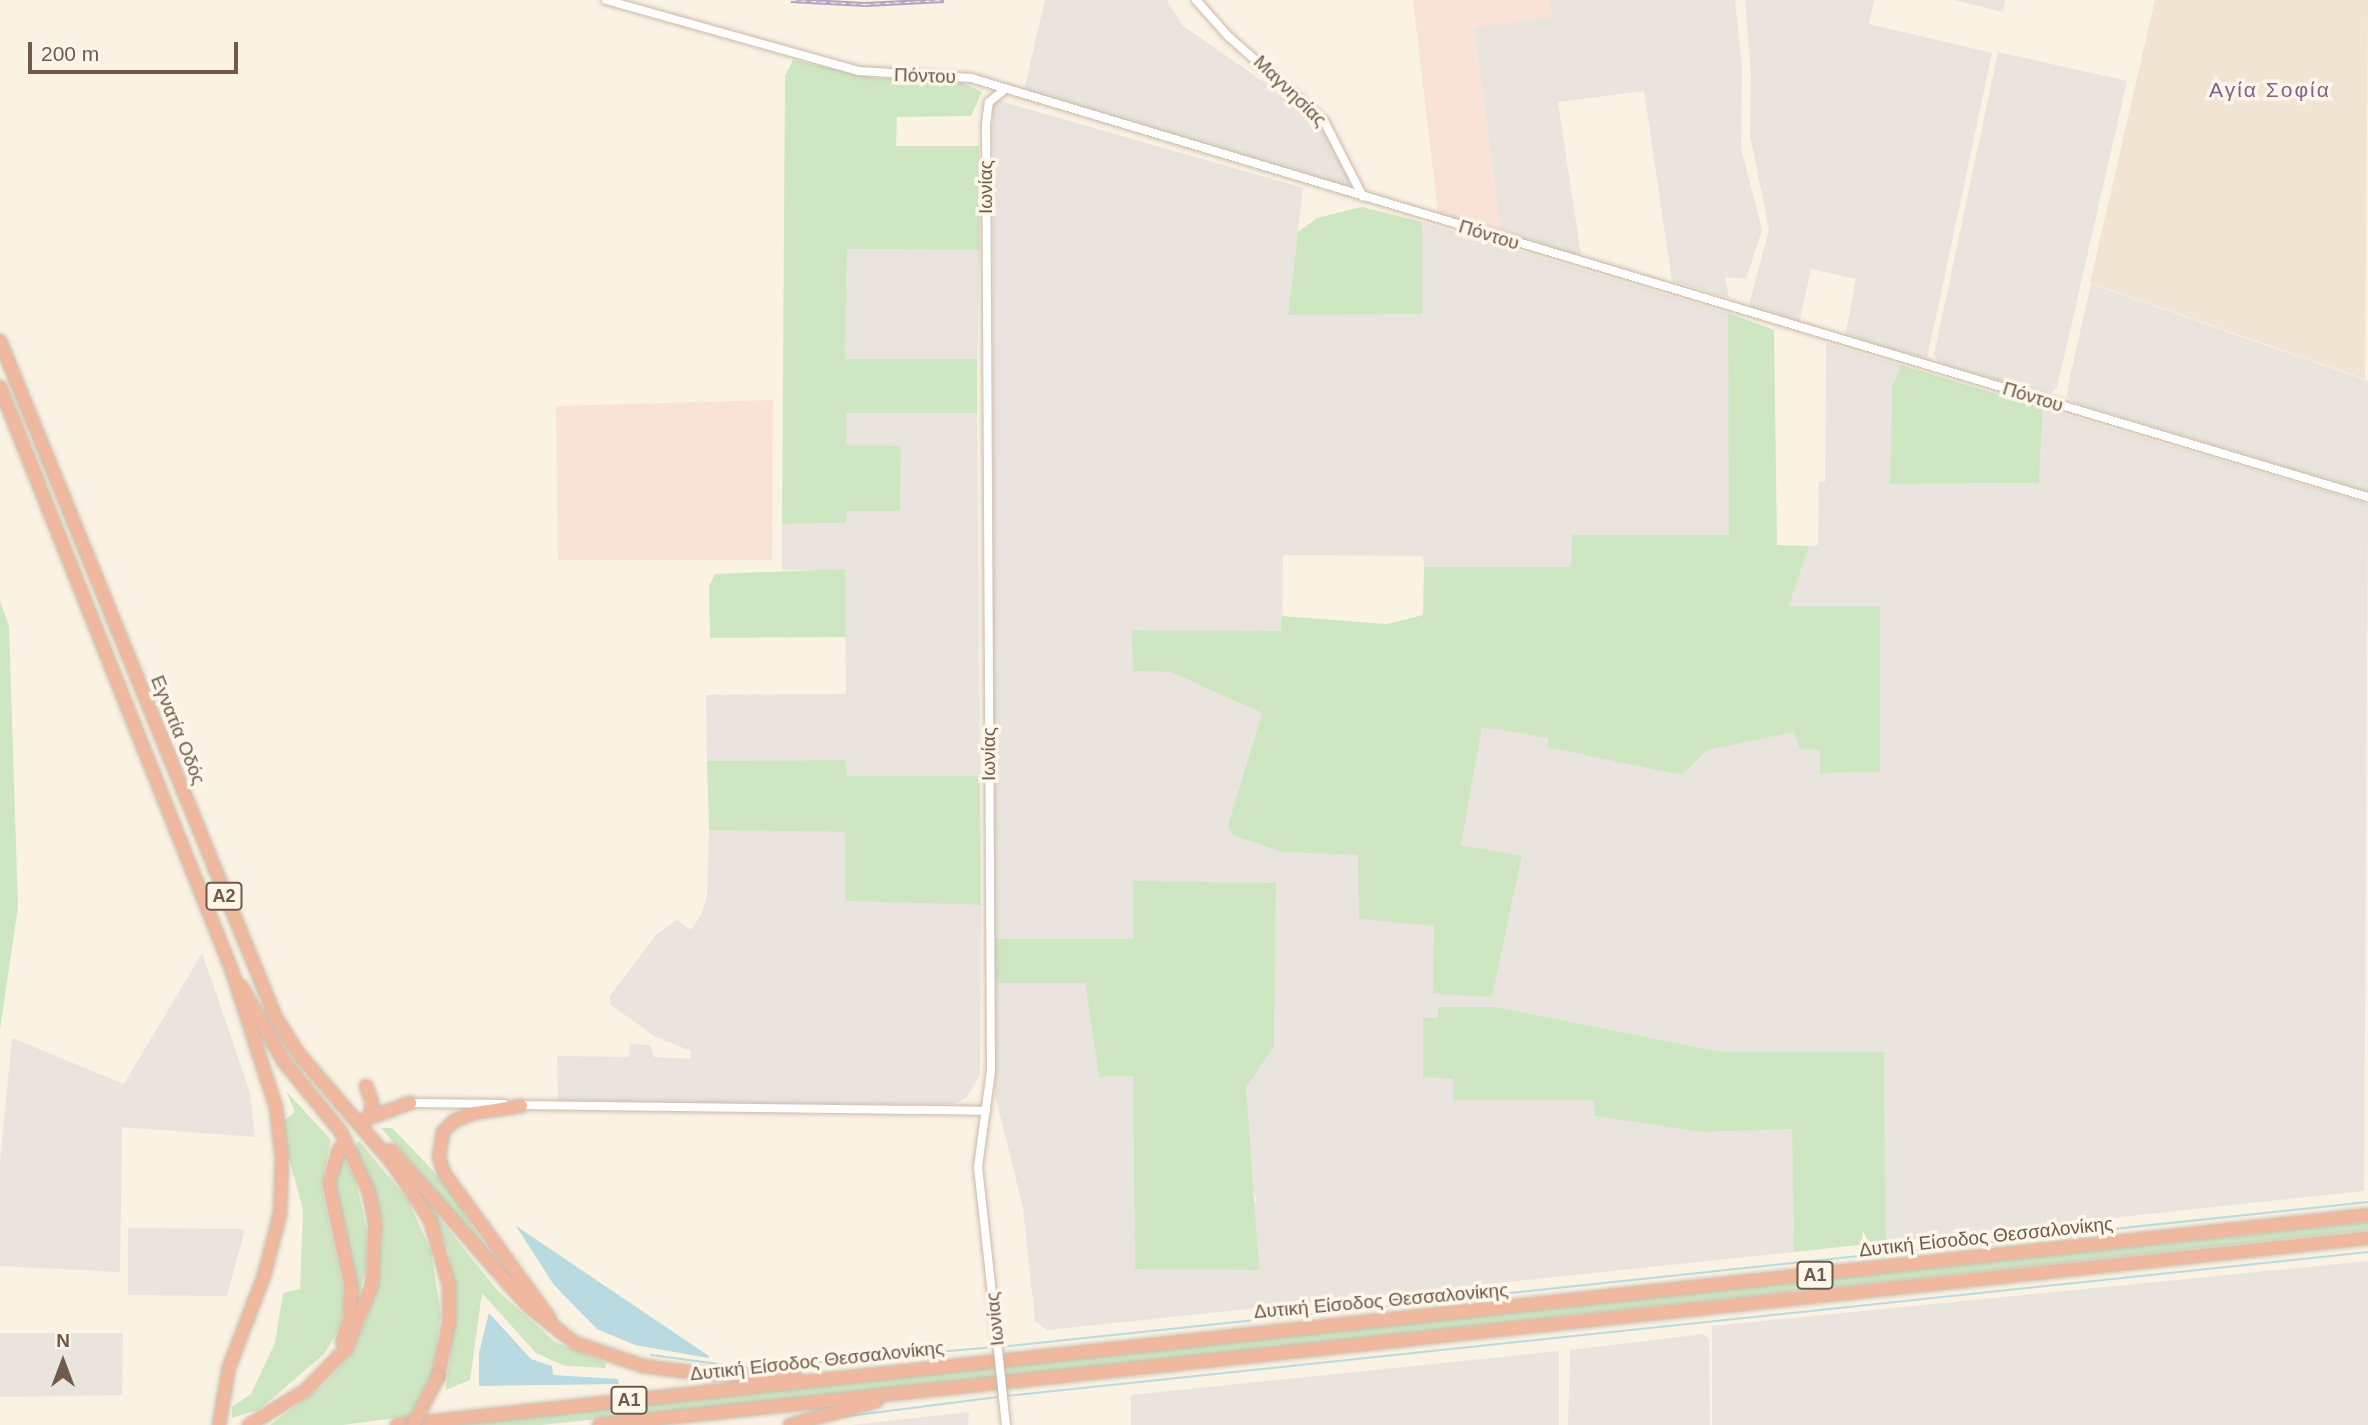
<!DOCTYPE html>
<meta charset="utf-8">
<style>
body{margin:0}
#map{position:relative;width:2368px;height:1425px;overflow:hidden;background:#faf2e3;font-family:Helvetica,sans-serif}
div>[style]{position:absolute}
[style*='--x']{left:calc(var(--x)*1px);top:calc(var(--y)*1px);width:calc(var(--w)*1px);rotate:calc(var(--a)*1deg)}
.residential>*{inset:0;background:#f1e4d2}
.commercial>*{inset:0;background:#f9e3d7}
.industrial>*{inset:0;background:#e9e4dd}
.green>*{inset:0;background:#cfe6c3}
.water>*{inset:0;background:#b9dae1}
.stream>*{height:2px;margin:-1px;padding:0 1px;transform-origin:1px;border-radius:1px;background:#b9dae1}
.roads{filter:drop-shadow(0 0 2px #c9baab) drop-shadow(0 0 2px #c9baab)}
.tertiary>*{height:8px;margin:-4px;padding:0 4px;transform-origin:4px;border-radius:4px;background:#fff}
.motorway>*{height:12px;margin:-6px;padding:0 6px;transform-origin:6px;border-radius:6px;background:#efb89f}
.rail>*{height:4.5px;margin-top:-2.25px;transform-origin:0;background:repeating-linear-gradient(90deg,#fdf6e9 0 5px,#b5a3c2 0 10px);box-sizing:border-box;border-block:2px solid #b5a3c2}
.bridges{filter:drop-shadow(0 0 2px #c9baab) drop-shadow(0 0 2px #c9baab)}
.tertiary-bridge>*{height:8px;margin:-4px;padding:0 4px;transform-origin:4px;border-radius:4px;background:#fff}
.motorway-bridge>*{height:12px;margin:-6px;padding:0 6px;transform-origin:6px;border-radius:6px;background:#efb89f}
span{translate:-50% -50%;white-space:nowrap;text-align:center;line-height:1.15;-webkit-text-stroke:7px #fdf6e9;paint-order:stroke}
.shield-label span{padding:2px 5px;background:#fdf6e9;border:2px solid;border-radius:5px;-webkit-text-stroke-width:0}
.shield-label{font-size:18px;color:#6f5a4b;font-weight:700}
.street-label{font-size:19px;color:#6f5a4b}
.neighbourhood-label{font-size:21px;color:#80638c;letter-spacing:2px}
.north{position:absolute;left:28px;top:1327px;width:70px;height:70px;-webkit-text-stroke:5px #fdf6e9;paint-order:stroke;rotate:0deg;font-size:19px;font-weight:700;line-height:28px;text-align:center;color:#6f5a4b}
.north::after{content:'';display:block;margin:auto;width:24px;height:32px;background:#6f5a4b;clip-path:polygon(50% 0,100% 100%,50% 72%,0 100%)}
.scale{position:absolute;left:28px;top:42px;width:210px;height:32px;box-sizing:border-box;border:4px solid #6f5a4b;border-top:0;padding-left:9px;font-size:21px;line-height:24px;white-space:nowrap;color:#6f5a4b;-webkit-text-stroke:5px #fdf6e9;paint-order:stroke}
</style>
<div id="map">
<div class="residential">
<div style="clip-path:polygon(2155px 0,2368px 0,2365px 379px,2090px 283px)"></div>
</div>
<div class="commercial">
<div style="clip-path:polygon(1413px 0,1549px 0,1551px 17px,1474px 29px,1501px 233px,1438px 213px)"></div>
<div style="clip-path:polygon(773px 400px,772px 560px,558px 560px,556px 406px)"></div>
</div>
<div class="industrial">
<div style="clip-path:polygon(1045px 0,1167px 0,1183px 26px,1300px 107px,1325px 133px,1350px 177px,1348px 188px,1024px 90px)"></div>
<div style="clip-path:polygon(1549px 0,1735px 0,1742px 66px,1741px 148px,1762px 230px,1746px 279px,1725px 277px,1729px 298px,1672px 281px,1644px 91px,1558px 102px,1581px 256px,1501px 233px,1474px 28px,1551px 17px)"></div>
<div style="clip-path:polygon(1745px 0,1874px 0,1869px 24px,1992px 53px,1927px 359px,1845px 336px,1856px 279px,1811px 269px,1799px 323px,1749px 306px,1769px 229px,1750px 135px,1751px 75px)"></div>
<div style="clip-path:polygon(1954px 0,2005px 0,2003px 12px)"></div>
<div style="clip-path:polygon(1998px 52px,2127px 81px,2057px 388px,2048px 395px,1939px 363px,1934px 355px)"></div>
<div style="clip-path:polygon(997px 100px,1303px 188px,1288px 315px,1422px 314px,1422px 222px,1728px 313px,1730px 535px,1573px 535px,1571px 567px,1424px 567px,1423px 556px,1283px 555px,1282px 631px,1134px 671px,1170px 672px,1262px 713px,1228px 825px,1281px 852px,1359px 855px,1434px 925px,1434px 994px,1492px 996px,1522px 857px,1461px 845px,1482px 726px,1548px 738px,1547px 747px,1707px 750px,1794px 732px,1879px 619px,1880px 607px,1789px 606px,1809px 546px,1818px 545px,1819px 482px,1825px 482px,1826px 343px,1901px 365px,1892px 387px,1890px 484px,2039px 483px,2043px 408px,2368px 504px,2364px 1191px,1886px 1242px,1884px 1052px,1722px 1052px,1497px 1007px,1438px 1007px,1438px 1018px,1423px 1018px,1424px 1077px,1453px 1078px,1453px 1100px,1594px 1100px,1595px 1115px,1703px 1132px,1792px 1129px,1794px 1252px,1047px 1330px,1035px 1321px,1023px 1208px,995px 1095px,994px 983px,1085px 983px,1099px 1077px,1133px 1076px,1135px 1269px,1257px 1201px,1249px 1178px,1246px 1087px,1274px 1047px,1276px 884px,1134px 882px,1135px 939px,993px 939px,993px 104px)"></div>
<div style="clip-path:polygon(847px 249px,980px 250px,977px 359px,845px 360px)"></div>
<div style="clip-path:polygon(2091px 284px,2368px 381px,2368px 492px,2075px 403px,2067px 396px,2069px 381px)"></div>
<div style="clip-path:polygon(846px 413px,977px 413px,980px 776px,846px 776px,845px 760px,707px 761px,706px 695px,846px 694px,845px 570px,782px 570px,782px 524px,846px 523px)"></div>
<div style="clip-path:polygon(709px 830px,846px 832px,846px 901px,981px 905px,980px 1075px,966px 1098px,954px 1104px,558px 1103px,557px 1056px,629px 1057px,630px 1044px,650px 1045px,654px 1057px,691px 1059px,691px 1051px,654px 1036px,610px 1004px,609px 997px,656px 935px,677px 920px,691px 930px,701px 915px,707px 897px)"></div>
<div style="clip-path:polygon(202px 953px,250px 1092px,255px 1137px,122px 1127px,120px 1272px,0 1266px,0 1163px,12px 1038px,124px 1084px)"></div>
<div style="clip-path:polygon(128px 1228px,245px 1229px,227px 1296px,128px 1295px)"></div>
<div style="clip-path:polygon(2368px 1261px,2368px 1425px,1712px 1425px,1712px 1326px)"></div>
<div style="clip-path:polygon(0 1333px,123px 1333px,122px 1395px,0 1397px)"></div>
<div style="clip-path:polygon(1704px 1334px,1709px 1340px,1710px 1425px,1568px 1425px,1570px 1350px)"></div>
<div style="clip-path:polygon(1559px 1351px,1559px 1425px,1131px 1425px,1131px 1395px)"></div>
<div style="clip-path:polygon(969px 1412px,968px 1425px,851px 1425px)"></div>
</div>
<div class="green">
<div style="clip-path:polygon(793px 60px,875px 78px,957px 80px,982px 92px,971px 116px,897px 117px,896px 146px,979px 146px,980px 250px,847px 249px,845px 359px,977px 359px,977px 413px,846px 413px,846px 445px,901px 446px,900px 511px,846px 511px,846px 523px,782px 524px,785px 76px)"></div>
<div style="clip-path:polygon(1362px 207px,1422px 222px,1422px 314px,1288px 315px,1298px 232px,1317px 218px)"></div>
<div style="clip-path:polygon(1728px 313px,1774px 330px,1777px 545px,1809px 546px,1789px 606px,1880px 606px,1880px 772px,1820px 773px,1820px 750px,1800px 749px,1794px 732px,1707px 750px,1682px 775px,1547px 747px,1548px 738px,1482px 727px,1461px 845px,1522px 856px,1492px 997px,1433px 994px,1434px 926px,1359px 919px,1358px 855px,1281px 852px,1233px 835px,1228px 825px,1262px 713px,1170px 672px,1133px 671px,1132px 630px,1281px 631px,1282px 616px,1387px 624px,1423px 615px,1424px 567px,1571px 567px,1572px 535px,1729px 535px)"></div>
<div style="clip-path:polygon(1901px 365px,2043px 408px,2039px 483px,1890px 484px,1892px 387px)"></div>
<div style="clip-path:polygon(845px 569px,846px 637px,710px 638px,709px 586px,715px 574px)"></div>
<div style="clip-path:polygon(0 601px,9px 626px,18px 907px,0 1030px)"></div>
<div style="clip-path:polygon(845px 760px,847px 776px,980px 776px,981px 905px,846px 901px,845px 832px,709px 830px,707px 761px)"></div>
<div style="clip-path:polygon(1133px 881px,1276px 883px,1274px 1047px,1246px 1087px,1259px 1270px,1135px 1269px,1133px 1076px,1099px 1077px,1085px 983px,994px 983px,993px 939px,1134px 939px)"></div>
<div style="clip-path:polygon(1438px 1007px,1497px 1007px,1722px 1052px,1884px 1052px,1886px 1242px,1794px 1252px,1792px 1129px,1703px 1132px,1595px 1116px,1594px 1100px,1453px 1100px,1453px 1079px,1423px 1077px,1423px 1018px,1438px 1018px)"></div>
<div style="clip-path:polygon(286px 1091px,331px 1140px,321px 1186px,343px 1287px,344px 1309px,338px 1331px,324px 1354px,260px 1409px,232px 1418px,232px 1407px,251px 1394px,275px 1343px,283px 1293px,300px 1289px,303px 1209px,287px 1151px,284px 1121px,295px 1112px)"></div>
<div style="clip-path:polygon(381px 1128px,392px 1128px,424px 1161px,452px 1193px,493px 1259px)"></div>
<div style="clip-path:polygon(359px 1141px,408px 1200px,431px 1251px,441px 1315px,432px 1375px,410px 1416px,343px 1425px,270px 1425px,325px 1384px,350px 1355px,367px 1318px,378px 1280px,381px 1239px,378px 1216px,353px 1149px)"></div>
<div style="clip-path:polygon(342px 1154px,356px 1182px,367px 1231px,365px 1271px,355px 1316px,332px 1188px)"></div>
<div style="clip-path:polygon(436px 1214px,497px 1290px,555px 1342px,605px 1362px,606px 1368px,565px 1366px,536px 1353px,482px 1293px,470px 1380px,446px 1390px,454px 1320px,453px 1283px,449px 1252px,432px 1215px)"></div>
<div style="clip-path:polygon(2368px 1222px,2368px 1230px,735px 1405px,541px 1425px,437px 1425px)"></div>
</div>
<div class="water">
<div style="clip-path:polygon(516px 1226px,709px 1356px,709px 1358px,635px 1345px,597px 1329px,554px 1285px)"></div>
<div style="clip-path:polygon(489px 1313px,531px 1359px,552px 1366px,553px 1375px,618px 1379px,619px 1384px,479px 1386px,479px 1353px)"></div>
</div>
<div class="stream">
<div style="--x:1000;--y:1347;--w:1376;--a:-6.05"></div>
<div style="--x:651;--y:1355;--w:99;--a:7.6"></div>
<div style="--x:749;--y:1368;--w:247;--a:-4.9"></div>
<div style="--x:1007;--y:1396;--w:1369;--a:-6.04"></div>
<div style="--x:841;--y:1417;--w:158;--a:-7.3"></div>
</div>
<div class="roads">
<div class="tertiary">
<div style="--x:606;--y:0;--w:263;--a:15.7"></div>
<div style="--x:859;--y:71;--w:112;--a:3.6"></div>
<div style="--x:971;--y:78;--w:1458;--a:16.7"></div>
<div style="--x:1196;--y:0;--w:48;--a:48.4"></div>
<div style="--x:1228;--y:36;--w:128;--a:41.5"></div>
<div style="--x:1324;--y:121;--w:85;--a:62.8"></div>
<div style="--x:410;--y:1103;--w:94;--a:0.6"></div>
<div style="--x:517;--y:1105;--w:469;--a:0.7"></div>
<div style="--x:995;--y:1321;--w:155;--a:-96.3"></div>
<div style="--x:978;--y:1167;--w:97;--a:-82.3"></div>
<div style="--x:991;--y:1071;--w:946;--a:-90.3"></div>
<div style="--x:986;--y:125;--w:23;--a:-83"></div>
<div style="--x:989;--y:102;--w:19;--a:-39"></div>
</div>
<div class="motorway">
<div style="--x:0;--y:341;--w:729;--a:67.83"></div>
<div style="--x:275;--y:1016;--w:44;--a:58.1"></div>
<div style="--x:298;--y:1053;--w:146;--a:49.4"></div>
<div style="--x:393;--y:1164;--w:67;--a:56.5"></div>
<div style="--x:430;--y:1220;--w:68;--a:73.7"></div>
<div style="--x:449;--y:1285;--w:37;--a:90"></div>
<div style="--x:449;--y:1322;--w:56;--a:101.3"></div>
<div style="--x:0;--y:387;--w:628;--a:68.33"></div>
<div style="--x:232;--y:971;--w:143;--a:72.1"></div>
<div style="--x:276;--y:1107;--w:51;--a:83.3"></div>
<div style="--x:282;--y:1158;--w:56;--a:92"></div>
<div style="--x:280;--y:1214;--w:64;--a:104.5"></div>
<div style="--x:264;--y:1276;--w:97;--a:111"></div>
<div style="--x:229;--y:1367;--w:59;--a:99.8"></div>
<div style="--x:241;--y:986;--w:87;--a:60.5"></div>
<div style="--x:284;--y:1062;--w:90;--a:50.8"></div>
<div style="--x:341;--y:1132;--w:66;--a:65"></div>
<div style="--x:369;--y:1192;--w:32;--a:79"></div>
<div style="--x:375;--y:1223;--w:62;--a:92.8"></div>
<div style="--x:372;--y:1285;--w:69;--a:112.1"></div>
<div style="--x:346;--y:1349;--w:57;--a:134.3"></div>
<div style="--x:306;--y:1390;--w:67;--a:148.4"></div>
<div style="--x:366;--y:1086;--w:17;--a:69"></div>
<div style="--x:372;--y:1102;--w:14;--a:98"></div>
<div style="--x:521;--y:1106;--w:48;--a:171.5"></div>
<div style="--x:474;--y:1113;--w:22;--a:158"></div>
<div style="--x:454;--y:1121;--w:16;--a:135"></div>
<div style="--x:443;--y:1132;--w:24;--a:99"></div>
<div style="--x:439;--y:1156;--w:18;--a:74"></div>
<div style="--x:444;--y:1173;--w:180;--a:54"></div>
<div style="--x:366;--y:1119;--w:47;--a:-20"></div>
<div style="--x:339;--y:1149;--w:35;--a:106"></div>
<div style="--x:329;--y:1183;--w:105;--a:77.9"></div>
<div style="--x:351;--y:1286;--w:32;--a:92"></div>
<div style="--x:350;--y:1318;--w:25;--a:108"></div>
<div style="--x:391;--y:1150;--w:208;--a:48.7"></div>
<div style="--x:528;--y:1306;--w:60;--a:38.2"></div>
<div style="--x:575;--y:1343;--w:72;--a:18.7"></div>
<div style="--x:643;--y:1366;--w:54;--a:7.4"></div>
<div style="--x:697;--y:1373;--w:98;--a:1.8"></div>
<div style="--x:397;--y:1425;--w:1982;--a:-6.08"></div>
<div style="--x:599;--y:1425;--w:1779;--a:-6.03"></div>
<div style="--x:790;--y:1425;--w:90;--a:-15.4"></div>
</div>
</div>
<div class="rail">
<div style="--x:791;--y:0;--w:74;--a:3.1"></div>
<div style="--x:865;--y:4;--w:79;--a:-2.9"></div>
</div>
<div class="bridges">
<div class="tertiary-bridge">
<div style="--x:995;--y:1321;--w:105;--a:84"></div>
</div>
<div class="motorway-bridge">
<div style="--x:413;--y:1425;--w:54;--a:-62.5"></div>
</div>
</div>
<div class="shield-label">
<span style="left:224px;top:896px">Α2</span>
<span style="left:1815px;top:1275px">Α1</span>
<span style="left:629px;top:1400px">Α1</span>
</div>
<div class="street-label">
<span style="left:925px;top:76px;rotate:2deg">Πόντου</span>
<span style="left:1290px;top:91px;rotate:44deg">Μαγνησίας</span>
<span style="left:986px;top:187px;rotate:-90deg">Ιωνίας</span>
<span style="left:1489px;top:235px;rotate:17deg">Πόντου</span>
<span style="left:2033px;top:397px;rotate:17deg">Πόντου</span>
<span style="left:178px;top:730px;rotate:68deg">Εγνατία Οδός</span>
<span style="left:989px;top:754px;rotate:-90deg">Ιωνίας</span>
<span style="left:1986px;top:1237px;rotate:-6deg">Δυτική Είσοδος Θεσσαλονίκης</span>
<span style="left:1381px;top:1301px;rotate:-5deg">Δυτική Είσοδος Θεσσαλονίκης</span>
<span style="left:995px;top:1319px;rotate:-96deg">Ιωνίας</span>
<span style="left:817px;top:1361px;rotate:-6deg">Δυτική Είσοδος Θεσσαλονίκης</span>
</div>
<div class="neighbourhood-label">
<span style="left:2270px;top:90px">Αγία Σοφία</span>
</div>
<div class="north">N</div>
<div class="scale">200 m</div>
</div>
